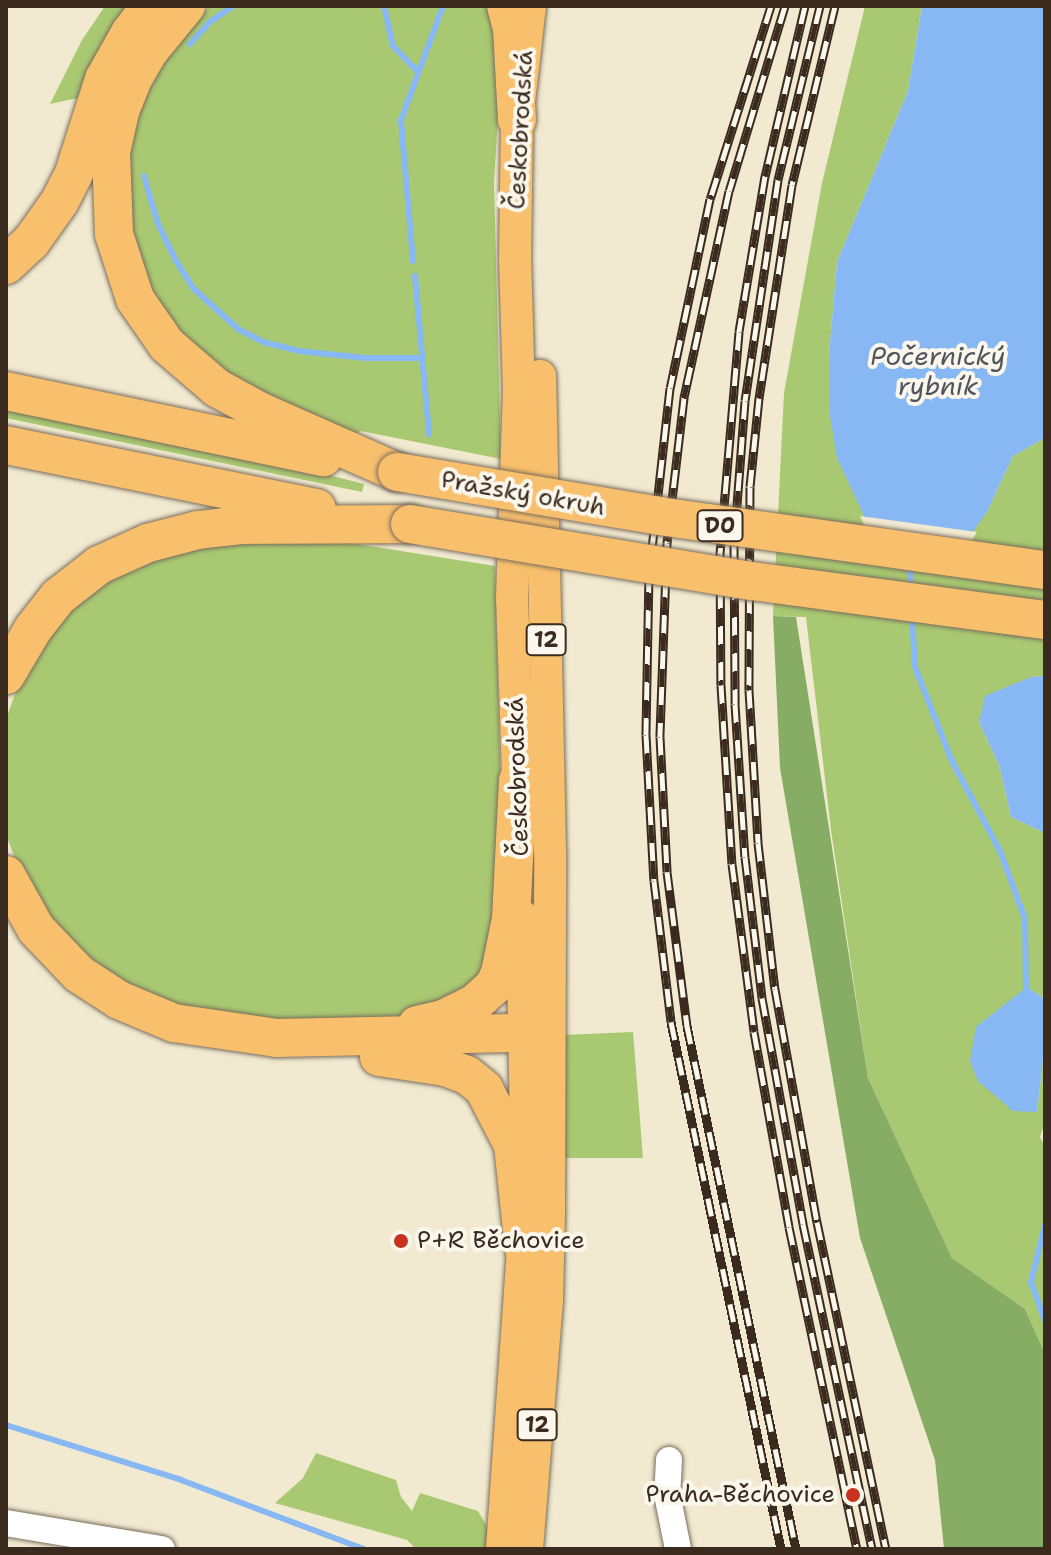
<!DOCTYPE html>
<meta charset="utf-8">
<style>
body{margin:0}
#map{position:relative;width:1051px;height:1555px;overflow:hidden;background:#f1ead1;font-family:"Shantell Sans",sans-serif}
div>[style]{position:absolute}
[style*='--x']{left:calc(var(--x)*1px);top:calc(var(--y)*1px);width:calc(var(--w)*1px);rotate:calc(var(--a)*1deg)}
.green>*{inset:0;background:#a8c971}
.forest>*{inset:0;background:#86ad63}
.water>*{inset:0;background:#88b8f4}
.pier>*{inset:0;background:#f1ead1}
.stream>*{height:6px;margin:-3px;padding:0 3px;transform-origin:3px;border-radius:3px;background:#88b8f4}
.roads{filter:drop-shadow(0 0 2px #7b6d5d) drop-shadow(0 0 2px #7b6d5d)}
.minor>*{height:26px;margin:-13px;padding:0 13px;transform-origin:13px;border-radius:13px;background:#fff}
.major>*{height:32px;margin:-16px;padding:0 16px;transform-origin:16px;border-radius:16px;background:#f8bf6c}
.highway>*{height:38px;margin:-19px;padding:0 19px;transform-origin:19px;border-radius:19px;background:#f8bf6c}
.rail>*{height:9px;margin-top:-4.5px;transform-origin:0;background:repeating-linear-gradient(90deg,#fbf7ec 0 18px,#3b2a1e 0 36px);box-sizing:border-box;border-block:2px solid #3b2a1e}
.bridges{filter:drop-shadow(0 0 2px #7b6d5d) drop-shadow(0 0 2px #7b6d5d)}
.highway-bridge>*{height:38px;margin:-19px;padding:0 19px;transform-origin:19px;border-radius:19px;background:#f8bf6c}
.dots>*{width:22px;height:22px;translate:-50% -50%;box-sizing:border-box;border:4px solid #fbf7ec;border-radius:50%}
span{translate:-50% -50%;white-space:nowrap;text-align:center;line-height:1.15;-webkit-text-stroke:8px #fbf7ec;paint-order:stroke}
.shield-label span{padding:2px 6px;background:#fbf7ec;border:2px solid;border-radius:6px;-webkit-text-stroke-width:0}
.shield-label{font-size:22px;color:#3b2a1e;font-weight:700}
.street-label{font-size:24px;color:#3b2a1e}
.poi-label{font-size:24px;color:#3b2a1e}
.left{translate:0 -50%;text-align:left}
.right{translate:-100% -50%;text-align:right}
.water-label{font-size:26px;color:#52555e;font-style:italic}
.frame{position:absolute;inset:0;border:8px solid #3b2a1e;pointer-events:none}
</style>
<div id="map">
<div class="green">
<div style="clip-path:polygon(105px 6px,130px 6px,105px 40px,78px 98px,50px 104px,82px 40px)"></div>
<div style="clip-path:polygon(210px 6px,493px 6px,503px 35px,494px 183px,501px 459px,361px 431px,351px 435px,213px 370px,160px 310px,129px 234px,127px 152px,138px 109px,176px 41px)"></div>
<div style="clip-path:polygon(865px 6px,922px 6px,908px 91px,837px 262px,829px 354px,829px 410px,987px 512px,1013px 456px,1045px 438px,1045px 676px,1031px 677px,979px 722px,999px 765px,1011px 817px,1045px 833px,1045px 1004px,1042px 997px,1027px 987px,1009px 1004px,1037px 1112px,1045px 1043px,1045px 1122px,1040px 1137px,1045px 1147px,1045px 1354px,1025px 1309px,952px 1258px,868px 1078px,831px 830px,806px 617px,773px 616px,784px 393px,822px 183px)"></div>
<div style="clip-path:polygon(6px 404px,277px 462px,364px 484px,362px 492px,6px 418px)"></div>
<div style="clip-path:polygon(206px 537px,345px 542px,495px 566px,503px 892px,481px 983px,407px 1018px,272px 1023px,185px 1012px,91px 967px,27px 889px,6px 835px,6px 719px,25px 666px,91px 585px)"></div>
<div style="clip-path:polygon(633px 1032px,643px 1158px,563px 1158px,563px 1035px)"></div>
<div style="clip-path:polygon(316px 1453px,396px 1480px,401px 1497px,412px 1511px,420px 1493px,478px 1511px,491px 1533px,490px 1549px,416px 1549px,407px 1540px,275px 1503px,303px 1478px)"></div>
</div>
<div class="forest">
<div style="clip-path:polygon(773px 616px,796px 617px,868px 1078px,952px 1258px,1025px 1309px,1045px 1354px,1045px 1549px,944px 1549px,935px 1460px,860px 1238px,780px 768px)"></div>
</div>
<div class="water">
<div style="clip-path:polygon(922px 6px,1045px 6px,1045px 438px,1013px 456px,987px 512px,965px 543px,874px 537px,837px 458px,829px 410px,829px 354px,837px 262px,908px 91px)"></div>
<div style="clip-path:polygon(1045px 676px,1045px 833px,1011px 817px,999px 765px,979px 722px,985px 696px,1031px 677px)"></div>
<div style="clip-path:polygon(1027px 987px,1042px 997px,1045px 1004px,1045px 1043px,1037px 1112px,1013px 1111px,978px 1081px,970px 1061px,976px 1027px)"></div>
</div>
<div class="pier">
<div style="clip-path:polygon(860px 516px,977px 532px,968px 546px,871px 540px)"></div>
</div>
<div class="stream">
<div style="--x:384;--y:6;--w:41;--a:77.3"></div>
<div style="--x:393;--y:46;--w:36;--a:46"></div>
<div style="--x:190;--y:44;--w:30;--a:-48"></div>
<div style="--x:210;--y:22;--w:28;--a:-35"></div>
<div style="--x:144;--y:176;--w:50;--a:73.7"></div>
<div style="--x:158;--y:224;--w:39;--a:64"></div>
<div style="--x:175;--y:259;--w:34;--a:58"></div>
<div style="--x:193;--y:288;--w:61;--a:42.3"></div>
<div style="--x:238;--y:329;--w:28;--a:27"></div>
<div style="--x:263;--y:342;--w:37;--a:14"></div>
<div style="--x:299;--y:351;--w:67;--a:6"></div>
<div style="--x:366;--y:358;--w:57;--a:0"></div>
<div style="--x:413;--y:261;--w:142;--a:-94.9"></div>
<div style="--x:401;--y:120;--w:121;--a:-69.8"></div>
<div style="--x:415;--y:276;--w:159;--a:84.9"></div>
<div style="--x:909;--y:563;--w:24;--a:85"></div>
<div style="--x:912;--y:615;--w:52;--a:86.7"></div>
<div style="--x:915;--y:667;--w:99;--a:68.6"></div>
<div style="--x:951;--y:759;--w:104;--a:62"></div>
<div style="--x:1000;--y:851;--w:72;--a:69.8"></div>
<div style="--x:1025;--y:919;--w:73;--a:89.2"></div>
<div style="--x:1045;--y:1225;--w:59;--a:103.8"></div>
<div style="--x:1031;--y:1282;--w:41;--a:70.3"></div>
<div style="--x:6;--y:1425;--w:183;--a:17.4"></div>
<div style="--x:181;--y:1480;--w:196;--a:20.7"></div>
</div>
<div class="roads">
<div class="minor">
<div style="--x:669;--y:1460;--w:34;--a:93"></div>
<div style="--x:667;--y:1494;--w:56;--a:78.7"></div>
<div style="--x:6;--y:1523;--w:158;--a:9.5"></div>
</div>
<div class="major">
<div style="--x:519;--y:806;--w:207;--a:-91.9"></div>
<div style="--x:512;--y:599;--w:207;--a:-88.1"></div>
<div style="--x:519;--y:392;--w:131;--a:-91.7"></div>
<div style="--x:515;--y:261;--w:141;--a:-89.2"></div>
<div style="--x:517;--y:120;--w:115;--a:-83.5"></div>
<div style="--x:522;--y:916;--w:258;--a:88.9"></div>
<div style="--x:502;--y:1549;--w:326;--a:-86"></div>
<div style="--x:527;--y:1549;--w:249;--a:-85.4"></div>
<div style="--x:547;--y:1301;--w:90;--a:-88.7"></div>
<div style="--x:549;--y:1211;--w:361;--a:-89.8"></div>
<div style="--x:550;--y:850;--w:474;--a:-91.2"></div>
</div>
<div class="highway">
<div style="--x:186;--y:6;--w:58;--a:129.4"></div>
<div style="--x:149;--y:51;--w:32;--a:120"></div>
<div style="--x:133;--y:79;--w:35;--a:112"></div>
<div style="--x:120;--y:112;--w:41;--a:102.7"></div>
<div style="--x:111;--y:152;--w:82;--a:87.9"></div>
<div style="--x:114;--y:234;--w:68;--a:72.1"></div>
<div style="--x:135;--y:299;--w:56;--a:55.2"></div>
<div style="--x:167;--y:345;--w:66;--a:40.7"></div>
<div style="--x:217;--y:388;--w:50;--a:28.6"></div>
<div style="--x:261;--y:412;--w:149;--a:23.8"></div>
<div style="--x:506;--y:6;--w:23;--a:75"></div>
<div style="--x:512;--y:28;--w:92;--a:86.9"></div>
<div style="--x:6;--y:265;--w:34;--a:-43"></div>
<div style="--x:31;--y:242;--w:50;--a:-54.7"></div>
<div style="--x:60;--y:201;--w:31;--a:-63"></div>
<div style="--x:74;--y:173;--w:99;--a:-72.3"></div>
<div style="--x:104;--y:79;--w:53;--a:-60.5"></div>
<div style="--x:130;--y:33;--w:34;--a:-53"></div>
<div style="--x:6;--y:391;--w:324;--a:11.8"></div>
<div style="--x:6;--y:445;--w:317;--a:11.5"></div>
<div style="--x:6;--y:675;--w:53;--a:-59.6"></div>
<div style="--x:33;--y:629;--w:41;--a:-52"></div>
<div style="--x:58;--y:597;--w:52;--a:-38"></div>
<div style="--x:99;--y:565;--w:54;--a:-24.2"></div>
<div style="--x:148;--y:543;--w:52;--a:-14.6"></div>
<div style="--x:198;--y:530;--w:43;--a:-6.6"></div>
<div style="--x:241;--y:525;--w:169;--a:-0.3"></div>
<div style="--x:6;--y:875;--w:62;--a:60.9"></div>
<div style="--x:36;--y:929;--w:62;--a:46.3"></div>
<div style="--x:79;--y:974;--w:48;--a:33"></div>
<div style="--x:119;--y:1000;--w:60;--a:22.7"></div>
<div style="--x:174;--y:1023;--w:104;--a:8.3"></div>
<div style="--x:277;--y:1038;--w:247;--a:-1.2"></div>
<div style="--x:417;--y:1025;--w:27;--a:-13"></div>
<div style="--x:443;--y:1019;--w:34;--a:-26"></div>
<div style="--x:474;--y:1004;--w:27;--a:-42"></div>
<div style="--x:494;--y:986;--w:14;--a:-65"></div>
<div style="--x:500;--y:973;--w:55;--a:-78.5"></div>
<div style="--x:511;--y:919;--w:139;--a:-87.1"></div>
<div style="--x:379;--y:1057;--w:67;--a:8.6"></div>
<div style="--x:445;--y:1067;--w:23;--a:20"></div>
<div style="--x:467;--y:1075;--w:22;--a:39"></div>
<div style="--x:484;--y:1089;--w:63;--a:62.6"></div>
<div style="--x:513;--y:1145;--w:104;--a:83.9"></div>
</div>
</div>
<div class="rail">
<div style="--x:771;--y:6;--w:202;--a:107.5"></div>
<div style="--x:710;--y:199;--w:193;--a:101.9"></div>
<div style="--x:670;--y:388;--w:187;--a:96.4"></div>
<div style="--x:649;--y:574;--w:161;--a:91.1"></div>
<div style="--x:646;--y:735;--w:146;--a:86.9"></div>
<div style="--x:654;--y:881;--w:142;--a:83.1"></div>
<div style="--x:671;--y:1022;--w:538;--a:78.21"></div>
<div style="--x:785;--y:6;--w:193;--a:106.8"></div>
<div style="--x:729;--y:191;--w:212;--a:102.3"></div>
<div style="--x:684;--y:398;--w:146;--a:96.7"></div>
<div style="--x:667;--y:543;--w:194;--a:92.1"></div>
<div style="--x:660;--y:737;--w:135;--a:87"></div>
<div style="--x:667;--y:872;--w:155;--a:82.6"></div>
<div style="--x:687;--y:1026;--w:534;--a:78.23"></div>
<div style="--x:805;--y:6;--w:175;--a:103.2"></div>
<div style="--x:765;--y:176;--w:158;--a:99.5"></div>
<div style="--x:739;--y:332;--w:223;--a:94.9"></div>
<div style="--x:720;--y:554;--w:131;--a:89.6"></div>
<div style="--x:721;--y:685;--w:179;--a:86.5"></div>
<div style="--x:732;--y:864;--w:169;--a:82.5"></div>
<div style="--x:754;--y:1032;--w:198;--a:79.8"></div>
<div style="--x:789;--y:1227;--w:329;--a:78.1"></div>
<div style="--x:820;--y:6;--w:179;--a:103.6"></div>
<div style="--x:778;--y:180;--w:223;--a:98.5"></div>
<div style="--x:745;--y:401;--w:144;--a:94.4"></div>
<div style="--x:734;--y:545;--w:159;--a:89.6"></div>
<div style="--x:735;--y:704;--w:153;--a:86.3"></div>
<div style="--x:745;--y:857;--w:142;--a:83.1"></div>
<div style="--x:762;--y:998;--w:230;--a:79.7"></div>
<div style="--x:803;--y:1224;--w:332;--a:78"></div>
<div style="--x:835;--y:6;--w:184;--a:103.5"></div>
<div style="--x:792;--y:185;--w:216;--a:98.8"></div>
<div style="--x:759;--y:398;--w:89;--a:95.8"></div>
<div style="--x:750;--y:487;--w:203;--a:90.3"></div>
<div style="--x:749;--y:690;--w:153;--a:86.6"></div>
<div style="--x:758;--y:843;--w:147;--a:83.4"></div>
<div style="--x:775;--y:989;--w:237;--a:79.8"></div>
<div style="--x:817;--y:1222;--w:334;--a:78.1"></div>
</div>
<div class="bridges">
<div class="highway-bridge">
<div style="--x:397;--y:472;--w:266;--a:9.5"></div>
<div style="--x:659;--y:516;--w:390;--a:8"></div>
<div style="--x:410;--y:524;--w:347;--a:9.5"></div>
<div style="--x:752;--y:581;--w:296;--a:7.6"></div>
</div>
</div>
<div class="dots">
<div style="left:401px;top:1241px;background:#c8321e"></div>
<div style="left:853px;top:1495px;background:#c8321e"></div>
</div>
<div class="shield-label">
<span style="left:720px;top:526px">D0</span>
<span style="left:546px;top:640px">12</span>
<span style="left:537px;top:1425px">12</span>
</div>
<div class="street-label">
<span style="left:521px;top:130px;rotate:-87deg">Českobrodská</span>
<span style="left:523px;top:494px;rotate:10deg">Pražský okruh</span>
<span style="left:518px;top:777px;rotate:-92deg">Českobrodská</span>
</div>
<div class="poi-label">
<span class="left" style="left:417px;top:1241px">P+R Běchovice</span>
<span class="right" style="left:835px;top:1495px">Praha-Běchovice</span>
</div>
<div class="water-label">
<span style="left:938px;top:371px">Počernický<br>rybník</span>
</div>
<div class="frame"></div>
</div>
